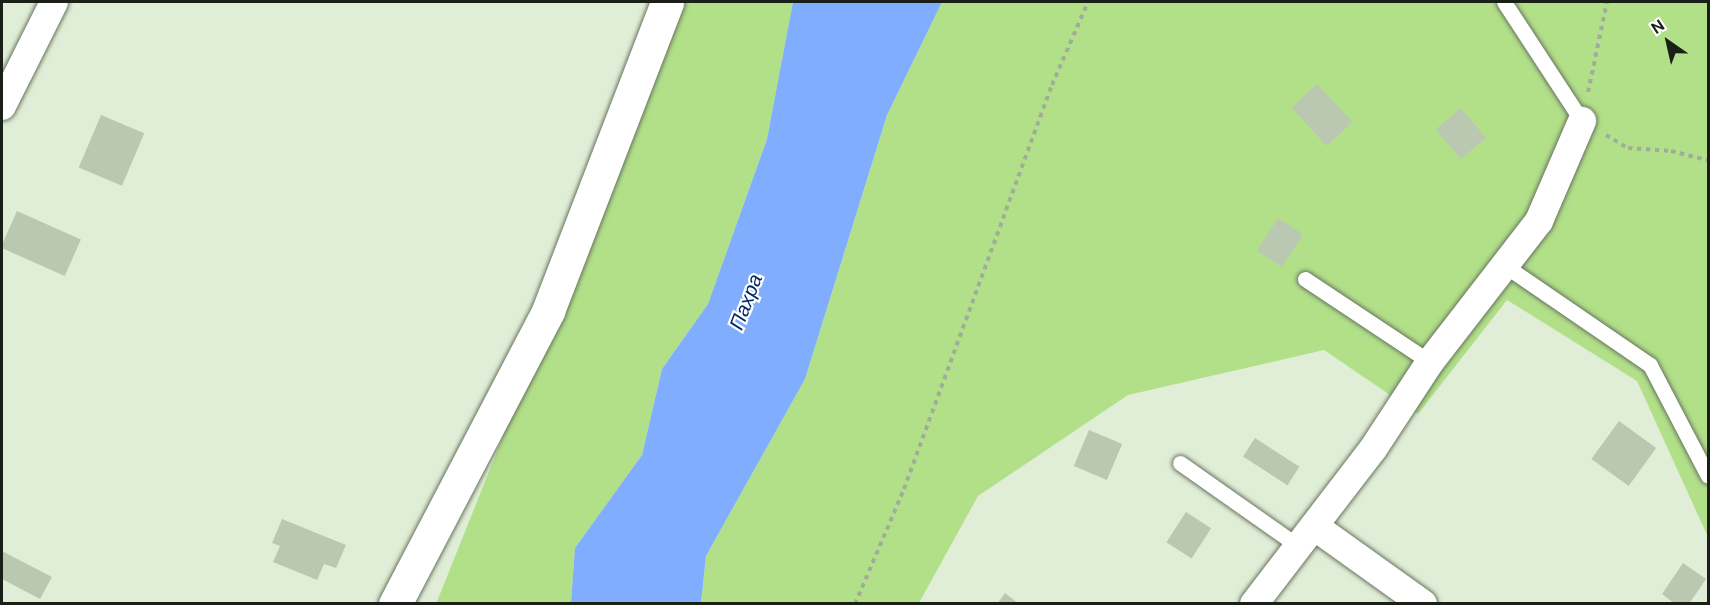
<!DOCTYPE html>
<html>
<head>
<meta charset="utf-8">
<style>
	body { margin:0 }
	#map { position:relative; width:1710px; height:605px; overflow:hidden; background:#e1eed7; font-family:"DM Sans",sans-serif }
	div>[style] { position:absolute }
	.green>* { inset:0; background:#b2e089 }
	.water>* { inset:0; background:#80adfe }
	.building>* { inset:0; background:#bbc8b1; transform-origin:0 0 }
	.path>* { height:4px; margin-top:-2px; transform-origin:0; background:repeating-linear-gradient(90deg,#a2ac9a 0 4.5px,transparent 0 9px) }
	.roads { filter:drop-shadow(0 0 2px #68745f) drop-shadow(0 0 2px #68745f) }
	.lane>* { height:15px; margin:-7.5px; padding:0 7.5px; transform-origin:7.5px; border-radius:7.5px; background:#fff }
	.street>* { height:28px; margin:-14px; padding:0 14px; transform-origin:14px; border-radius:14px; background:#fff }
	.secondary>* { height:33px; margin:-16.5px; padding:0 16.5px; transform-origin:16.5px; border-radius:16.5px; background:#fff }
	span { translate:-50% -50%; white-space:nowrap; text-align:center; line-height:1.15; -webkit-text-stroke:4.5px #fff; paint-order:stroke }
	.water-label { font-size:20px; color:#02266a; font-style:italic }
	.frame { position:absolute; inset:0; border:3px solid #1a1f17; pointer-events:none }
	.north { position:absolute; left:1638px; top:12px; width:60px; height:60px; -webkit-text-stroke:4px #fff; paint-order:stroke; rotate:326deg; font-size:16px; font-weight:700; line-height:24px; text-align:center; color:#1a1f17 }
	.north::after { content:''; display:block; margin:auto; width:21px; height:27px; background:#1a1f17; clip-path:polygon(50% 0,100% 100%,50% 72%,0 100%) }
</style>
</head>
<body>
<div id="map">
	<div class="green">
		<i style="clip-path:polygon(677px 2px,793px 2px,767px 139px,708px 304px,662px 369px,642px 455px,575px 548px,571px 603px,436px 604px)"></i>
		<i style="clip-path:polygon(942px 2px,1708px 2px,1708px 537px,1637px 381px,1507px 300px,1418px 414px,1324px 350px,1128px 395px,978px 496px,919px 603px,701px 604px,706px 556px,805px 379px,887px 115px)"></i>
	</div>
	<div class="water">
		<i style="clip-path:polygon(793px 2px,942px 2px,887px 115px,805px 379px,706px 556px,701px 603px,571px 603px,575px 548px,642px 455px,662px 369px,708px 304px,767px 139px)"></i>
	</div>
	<div class="building">
		<i style="left:1317px;top:84px;width:52px;height:35px;rotate:47deg"></i>
		<i style="left:1461px;top:108px;width:39px;height:33px;rotate:50deg"></i>
		<i style="left:101px;top:115px;width:47px;height:57px;rotate:23deg"></i>
		<i style="left:17px;top:211px;width:70px;height:40px;rotate:24deg"></i>
		<i style="left:1278px;top:218px;width:30px;height:39px;rotate:33deg"></i>
		<i style="left:1619px;top:421px;width:46px;height:47px;rotate:36deg"></i>
		<i style="left:1089px;top:430px;width:36px;height:39px;rotate:23deg"></i>
		<i style="left:1255px;top:438px;width:53px;height:22px;rotate:33deg"></i>
		<i style="left:1186px;top:512px;width:30px;height:36px;rotate:33deg"></i>
		<i style="clip-path:polygon(282px 519px,346px 545px,336px 568px,324px 564px,317px 580px,273px 562px,280px 546px,272px 543px)"></i>
		<i style="clip-path:polygon(2px 551px,52px 577px,40px 599px,2px 579px)"></i>
		<i style="clip-path:polygon(1683px 563px,1706px 579px,1689px 604px,1675px 604px,1662px 594px)"></i>
		<i style="clip-path:polygon(1005px 593px,1019px 604px,997px 604px)"></i>
	</div>
	<div class="path">
		<i style="left:1588px;top:92px;width:92px;rotate:-78.1deg"></i>
		<i style="left:1606px;top:135px;width:26px;rotate:31deg"></i>
		<i style="left:1628px;top:148px;width:43px;rotate:4deg"></i>
		<i style="left:1671px;top:151px;width:38px;rotate:14deg"></i>
		<i style="left:855px;top:604px;width:125px;rotate:-66.9deg"></i>
		<i style="left:904px;top:489px;width:430px;rotate:-69.9deg"></i>
		<i style="left:1052px;top:85px;width:90px;rotate:-66.6deg"></i>
	</div>
	<div class="roads">
		<div class="lane">
			<i style="left:1504px;top:2px;width:142px;rotate:56.8deg"></i>
			<i style="left:1504px;top:265px;width:177px;rotate:34.4deg"></i>
			<i style="left:1650px;top:365px;width:125px;rotate:62.4deg"></i>
			<i style="left:1305px;top:279px;width:150px;rotate:33.6deg"></i>
			<i style="left:1180px;top:463px;width:144px;rotate:35.1deg"></i>
		</div>
		<div class="street">
			<i style="left:2px;top:106px;width:116px;rotate:-63.4deg"></i>
			<i style="left:1314px;top:526px;width:134px;rotate:35.6deg"></i>
			<i style="left:1254px;top:604px;width:195px;rotate:-52.5deg"></i>
			<i style="left:1373px;top:449px;width:104px;rotate:-56.8deg"></i>
			<i style="left:1430px;top:362px;width:178px;rotate:-52.3deg"></i>
			<i style="left:1539px;top:221px;width:109px;rotate:-66.7deg"></i>
		</div>
		<div class="secondary">
			<i style="left:395px;top:604px;width:331px;rotate:-62.4deg"></i>
			<i style="left:548px;top:311px;width:331px;rotate:-68.9deg"></i>
		</div>
	</div>
	<div class="water-label">
		<span style="left:746px;top:302px;rotate:-69deg">Пахра</span>
	</div>
	<div class="frame"></div>
	<div class="north">N</div>
</div>
</body>
</html>
